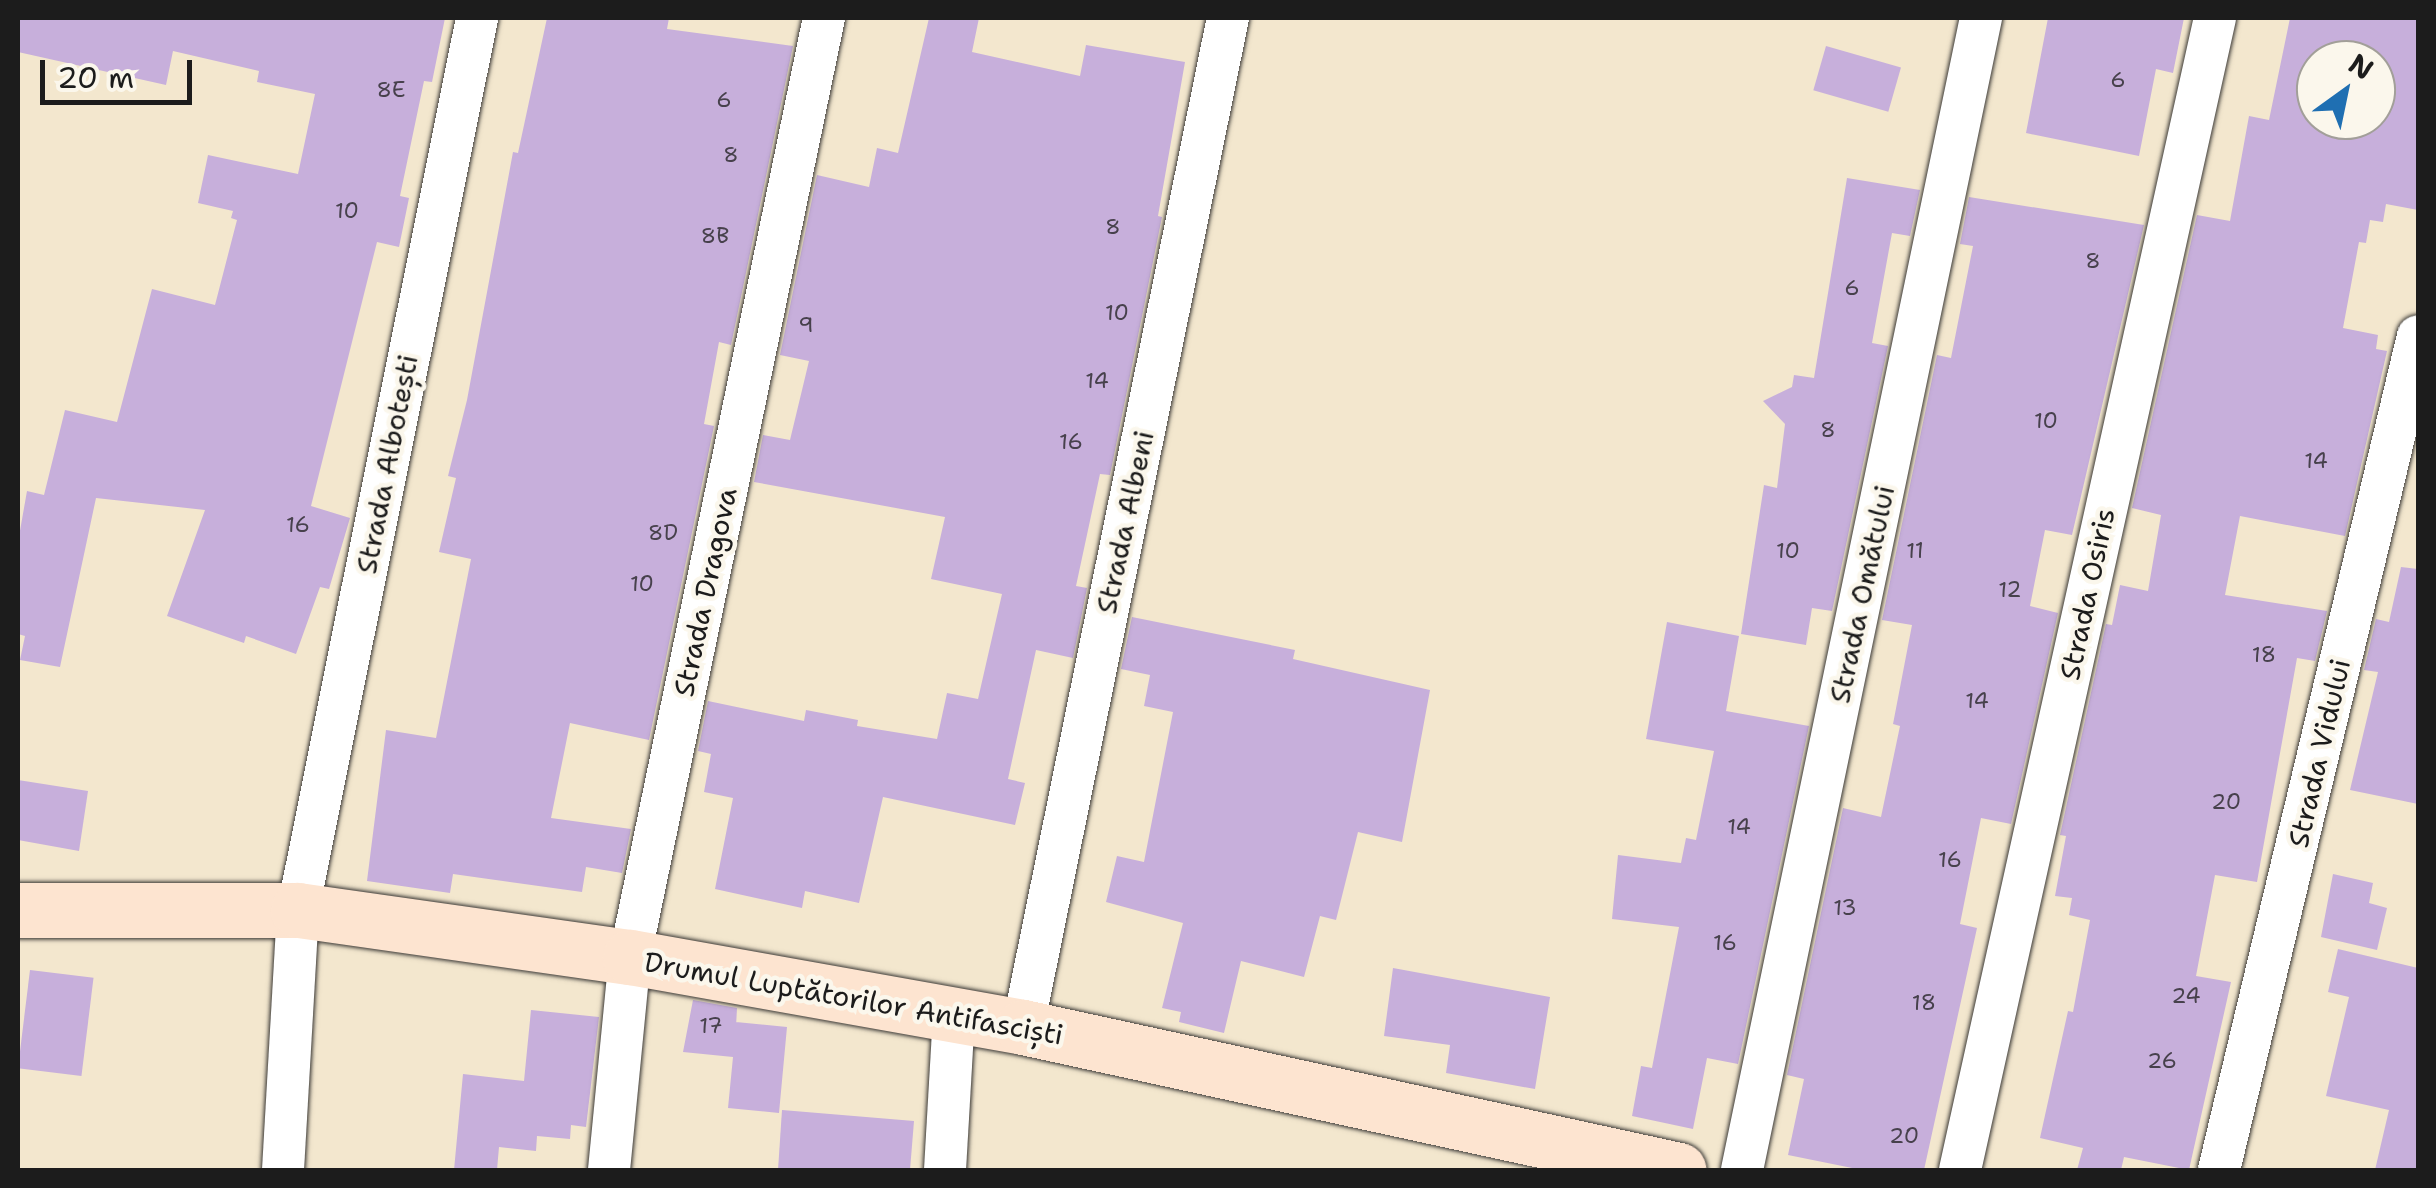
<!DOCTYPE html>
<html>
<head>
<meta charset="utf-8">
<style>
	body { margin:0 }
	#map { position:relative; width:2436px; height:1188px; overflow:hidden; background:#f3e7ce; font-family:"Shantell Sans",sans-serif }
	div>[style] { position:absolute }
	.building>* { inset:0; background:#c7afdb; transform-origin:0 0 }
	.roads { filter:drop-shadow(0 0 2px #3c3a37) drop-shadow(0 0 2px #3c3a37) }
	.street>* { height:42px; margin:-21px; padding:0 21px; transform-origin:21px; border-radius:21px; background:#fff }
	.secondary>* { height:55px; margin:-27.5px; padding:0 27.5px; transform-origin:27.5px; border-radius:27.5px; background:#fde4d0 }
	span { translate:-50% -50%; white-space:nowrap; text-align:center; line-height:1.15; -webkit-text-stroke:9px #fbf7ec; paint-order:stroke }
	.number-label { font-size:22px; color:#47414c }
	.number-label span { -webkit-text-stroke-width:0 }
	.street-label { font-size:28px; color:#1c1c1c }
	.frame { position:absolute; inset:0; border:20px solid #1c1c1c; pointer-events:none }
	.north { position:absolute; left:2296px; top:40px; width:100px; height:100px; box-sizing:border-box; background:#fbf7ec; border:2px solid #a29f99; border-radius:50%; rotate:33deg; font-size:28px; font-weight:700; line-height:40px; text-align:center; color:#1c1c1c }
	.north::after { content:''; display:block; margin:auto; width:35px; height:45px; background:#1f6fb2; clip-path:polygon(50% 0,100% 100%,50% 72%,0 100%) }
	.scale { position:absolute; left:40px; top:60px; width:152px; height:45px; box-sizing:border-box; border:5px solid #1c1c1c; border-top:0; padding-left:12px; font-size:30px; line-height:35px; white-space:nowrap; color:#1c1c1c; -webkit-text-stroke:8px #fbf7ec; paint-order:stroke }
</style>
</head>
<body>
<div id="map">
	<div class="building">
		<i style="clip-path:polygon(18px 18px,445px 18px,432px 82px,424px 81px,400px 196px,409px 198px,399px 247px,377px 242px,311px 506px,350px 518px,329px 589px,320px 587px,296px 654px,246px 636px,244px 643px,167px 616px,205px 510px,96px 498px,60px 667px,20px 660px,25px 636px,18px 634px,18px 542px,27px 491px,44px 495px,65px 410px,117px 422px,152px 289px,215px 305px,237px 220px,231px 218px,233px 211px,198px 203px,208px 155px,298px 174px,315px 94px,257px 82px,259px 71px,173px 51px,166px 85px,18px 52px)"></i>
		<i style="clip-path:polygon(547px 18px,669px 18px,667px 29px,793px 46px,731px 345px,719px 342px,704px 424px,714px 426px,649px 740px,570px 723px,551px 818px,631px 829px,622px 873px,586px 867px,582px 892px,453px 874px,450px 893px,367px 881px,386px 730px,436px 738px,471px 559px,439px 552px,456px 478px,448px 476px,467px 400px,513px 152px,518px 153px)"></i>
		<i style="clip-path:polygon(929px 18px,979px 18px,972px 52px,1080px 76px,1086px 45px,1185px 62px,1158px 216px,1162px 217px,1110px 475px,1100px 474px,1076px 586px,1087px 588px,1073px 658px,1036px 650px,1008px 779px,1025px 783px,1015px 825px,883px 797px,859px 903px,805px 891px,802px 908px,715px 889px,733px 798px,704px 792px,711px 754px,698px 751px,708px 701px,804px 721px,806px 710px,858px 720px,857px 726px,937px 739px,947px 693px,978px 699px,1002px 594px,931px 579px,945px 517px,754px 482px,763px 435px,790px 440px,809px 361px,780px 355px,817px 175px,869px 187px,877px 148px,898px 153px)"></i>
		<i style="clip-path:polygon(2048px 18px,2184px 18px,2173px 73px,2156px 69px,2139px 156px,2026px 133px)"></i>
		<i style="clip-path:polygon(evenodd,2290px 18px,2418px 18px,2418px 210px,2386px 204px,2383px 222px,2370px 220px,2366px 243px,2359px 242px,2343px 328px,2378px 335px,2376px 349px,2387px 351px,2345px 536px,2240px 516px,2225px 595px,2327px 611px,2315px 661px,2297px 658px,2257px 882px,2215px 875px,2196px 976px,2231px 982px,2189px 1170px,2124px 1157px,2121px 1170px,2077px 1170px,2083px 1148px,2040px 1138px,2068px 1011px,2073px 1012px,2090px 920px,2069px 915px,2072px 898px,2055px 896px,2066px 836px,2060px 835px,2106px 624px,2112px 625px,2120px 585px,2148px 591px,2161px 515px,2132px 508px,2197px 215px,2230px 221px,2249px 116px,2269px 120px,2290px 18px,2316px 60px,2376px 60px,2376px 120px,2316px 120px,2316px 60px)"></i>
		<i style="left:1826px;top:46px;width:78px;height:46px;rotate:16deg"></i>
		<i style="clip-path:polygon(1847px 178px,1920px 190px,1910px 236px,1892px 233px,1872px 343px,1888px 346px,1832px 611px,1812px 608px,1806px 645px,1741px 634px,1764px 485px,1777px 488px,1785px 424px,1763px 401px,1792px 387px,1794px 375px,1814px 378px)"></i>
		<i style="clip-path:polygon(1969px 197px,2144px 225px,2072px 535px,2045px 530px,2030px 606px,2058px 613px,2011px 824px,1981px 818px,1960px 924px,1977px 928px,1924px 1170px,1862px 1170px,1788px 1155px,1804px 1079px,1787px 1075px,1843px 808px,1881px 817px,1900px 726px,1893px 724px,1912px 625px,1882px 620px,1937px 355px,1951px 358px,1973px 246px,1960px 244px)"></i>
		<i style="clip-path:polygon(2401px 567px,2418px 569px,2418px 804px,2350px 790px,2378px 672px,2364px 670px,2376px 619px,2389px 622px)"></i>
		<i style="clip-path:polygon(1132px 617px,1295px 650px,1293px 659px,1430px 690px,1402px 842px,1358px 832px,1336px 920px,1320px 916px,1304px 977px,1241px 961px,1224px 1033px,1179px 1022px,1181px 1012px,1162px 1008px,1183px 923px,1106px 902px,1117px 856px,1144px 862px,1173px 712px,1144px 706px,1150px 675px,1121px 669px)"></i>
		<i style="clip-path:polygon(1667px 622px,1739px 636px,1726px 711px,1809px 726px,1738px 1064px,1707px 1058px,1693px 1129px,1632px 1116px,1641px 1066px,1652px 1068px,1679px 927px,1612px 919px,1618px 855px,1681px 863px,1686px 838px,1696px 840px,1714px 751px,1646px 739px)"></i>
		<i style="clip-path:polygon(18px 780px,88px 791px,79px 851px,18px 840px)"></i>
		<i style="clip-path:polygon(2333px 874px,2373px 883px,2369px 903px,2387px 908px,2377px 950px,2321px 937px)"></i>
		<i style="clip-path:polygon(2338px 949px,2418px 968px,2418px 1170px,2375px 1170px,2389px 1110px,2326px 1096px,2349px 997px,2328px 992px)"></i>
		<i style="clip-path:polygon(1393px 968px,1550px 997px,1535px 1089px,1446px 1073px,1450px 1045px,1384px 1036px)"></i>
		<i style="left:30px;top:970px;width:64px;height:99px;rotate:7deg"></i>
		<i style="clip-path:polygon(693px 1000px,737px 1008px,736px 1027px,736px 1022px,787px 1027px,779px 1113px,728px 1108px,733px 1057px,683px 1052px)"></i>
		<i style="clip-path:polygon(531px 1010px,599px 1017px,586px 1127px,571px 1125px,570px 1139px,537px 1136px,536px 1151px,499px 1147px,497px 1170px,454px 1170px,463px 1074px,524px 1081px)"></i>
		<i style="clip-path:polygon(782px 1110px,914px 1121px,910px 1170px,778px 1170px)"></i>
	</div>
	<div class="roads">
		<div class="street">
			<i style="left:1023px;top:1027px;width:1030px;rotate:-78.52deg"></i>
			<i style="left:283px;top:1170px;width:260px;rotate:-86.7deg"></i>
			<i style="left:298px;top:910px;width:910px;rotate:-78.65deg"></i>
			<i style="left:609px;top:1170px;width:214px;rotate:-84.4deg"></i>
			<i style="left:630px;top:957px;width:959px;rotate:-78.33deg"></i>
			<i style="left:945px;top:1170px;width:157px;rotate:-86.7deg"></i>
			<i style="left:1742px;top:1170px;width:1177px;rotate:-78.28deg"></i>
			<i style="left:1960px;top:1170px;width:1180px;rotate:-77.52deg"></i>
			<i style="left:2219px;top:1170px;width:857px;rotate:-76.58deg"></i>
		</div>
		<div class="secondary">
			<i style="left:18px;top:910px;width:280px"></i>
			<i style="left:298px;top:910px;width:335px;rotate:8.1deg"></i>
			<i style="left:630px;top:957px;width:399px;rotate:10.1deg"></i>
			<i style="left:1023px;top:1027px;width:671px;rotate:12.3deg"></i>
		</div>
	</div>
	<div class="number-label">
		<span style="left:2118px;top:80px">6</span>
		<span style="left:391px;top:90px">8E</span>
		<span style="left:724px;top:100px">6</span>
		<span style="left:731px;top:155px">8</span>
		<span style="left:347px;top:211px">10</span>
		<span style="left:1113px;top:227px">8</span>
		<span style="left:715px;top:236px">8B</span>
		<span style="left:2093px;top:261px">8</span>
		<span style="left:1852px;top:288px">6</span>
		<span style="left:1117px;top:313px">10</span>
		<span style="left:806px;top:325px">9</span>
		<span style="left:1097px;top:381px">14</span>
		<span style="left:2046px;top:421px">10</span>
		<span style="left:1828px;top:430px">8</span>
		<span style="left:1071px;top:442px">16</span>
		<span style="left:2316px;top:461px">14</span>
		<span style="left:298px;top:525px">16</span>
		<span style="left:663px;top:533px">8D</span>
		<span style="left:1788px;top:551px">10</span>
		<span style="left:1915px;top:551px">11</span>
		<span style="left:642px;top:584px">10</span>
		<span style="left:2010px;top:590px">12</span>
		<span style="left:2264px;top:655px">18</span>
		<span style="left:1977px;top:701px">14</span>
		<span style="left:2226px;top:802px">20</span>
		<span style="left:1739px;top:827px">14</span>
		<span style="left:1950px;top:860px">16</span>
		<span style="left:1845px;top:908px">13</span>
		<span style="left:1725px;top:943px">16</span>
		<span style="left:2186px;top:996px">24</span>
		<span style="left:1924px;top:1003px">18</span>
		<span style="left:711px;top:1026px">17</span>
		<span style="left:2162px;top:1061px">26</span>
		<span style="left:1904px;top:1136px">20</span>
	</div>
	<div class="street-label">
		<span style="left:387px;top:464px;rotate:-79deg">Strada Albotești</span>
		<span style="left:1125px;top:522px;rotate:-78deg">Strada Albeni</span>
		<span style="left:705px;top:592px;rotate:-78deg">Strada Dragova</span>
		<span style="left:1862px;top:594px;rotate:-78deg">Strada Omătului</span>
		<span style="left:2087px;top:594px;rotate:-78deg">Strada Osiris</span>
		<span style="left:2319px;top:753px;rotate:-77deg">Strada Vidului</span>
		<span style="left:854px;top:998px;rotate:10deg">Drumul Luptătorilor Antifasciști</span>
	</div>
	<div class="frame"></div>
	<div class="north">N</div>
	<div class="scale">20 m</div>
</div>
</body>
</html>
